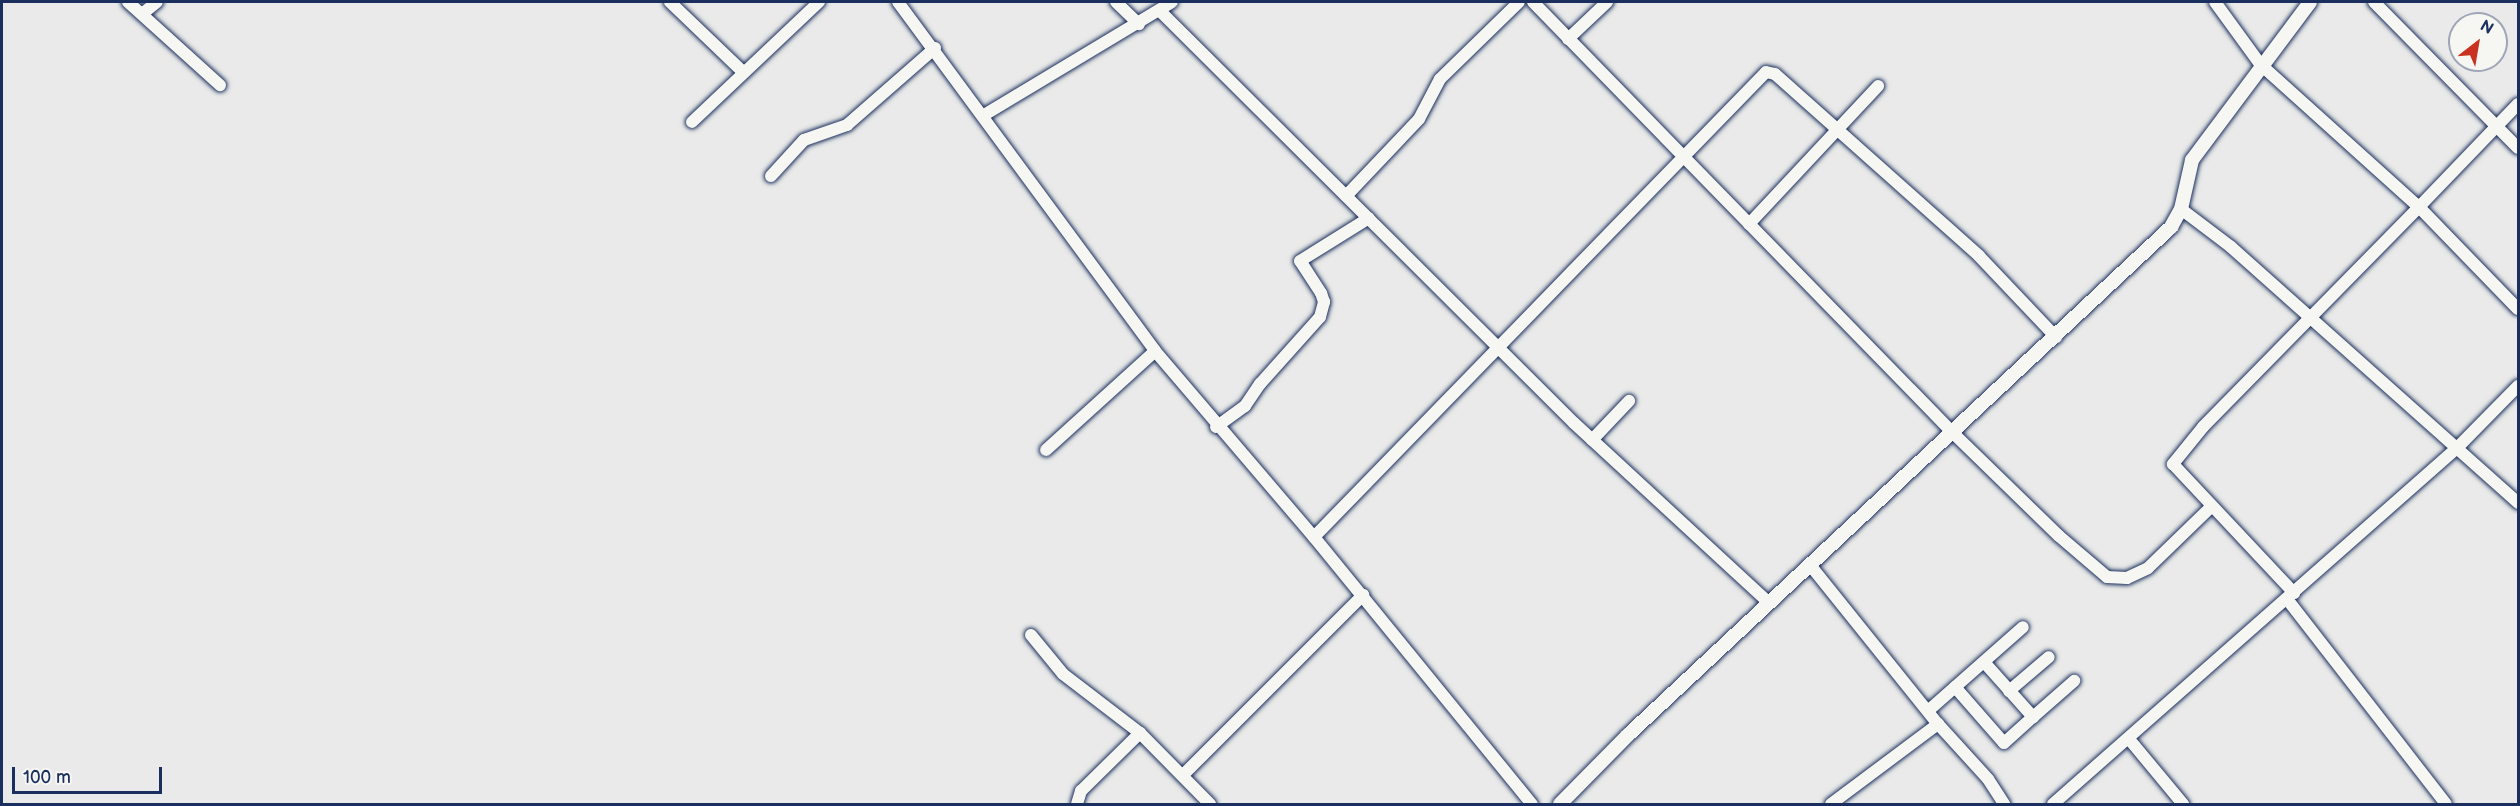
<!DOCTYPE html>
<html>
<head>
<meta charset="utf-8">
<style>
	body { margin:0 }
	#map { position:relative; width:2520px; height:806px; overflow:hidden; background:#e9eae9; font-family:"Balsamiq Sans",sans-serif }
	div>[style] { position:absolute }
	.roads { filter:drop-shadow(0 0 2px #1b2f5e) drop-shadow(0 0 2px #1b2f5e) }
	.minor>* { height:12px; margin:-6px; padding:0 6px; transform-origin:6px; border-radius:6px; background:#f6f6f2 }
	.tertiary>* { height:14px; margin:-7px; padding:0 7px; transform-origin:7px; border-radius:7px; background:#f6f6f2 }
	span { translate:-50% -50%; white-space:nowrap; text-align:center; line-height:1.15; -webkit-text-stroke:6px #f6f6f2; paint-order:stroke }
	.frame { position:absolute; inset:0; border:3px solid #1b2f5e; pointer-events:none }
	.north { position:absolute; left:2448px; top:12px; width:60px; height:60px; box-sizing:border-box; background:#f6f6f2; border:2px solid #9ea6b7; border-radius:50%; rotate:31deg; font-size:16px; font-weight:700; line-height:24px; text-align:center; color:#1b2f5e }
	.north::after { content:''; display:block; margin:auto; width:21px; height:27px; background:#c8321e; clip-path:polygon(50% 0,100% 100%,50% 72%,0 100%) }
	.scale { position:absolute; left:12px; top:767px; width:150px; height:27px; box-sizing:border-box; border:3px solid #1b2f5e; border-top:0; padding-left:8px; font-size:18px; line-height:21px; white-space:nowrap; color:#1b2f5e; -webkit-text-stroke:4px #f6f6f2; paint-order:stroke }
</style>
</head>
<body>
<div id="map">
	<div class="roads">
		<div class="minor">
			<i style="left:128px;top:2px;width:124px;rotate:42.1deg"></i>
			<i style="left:670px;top:2px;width:101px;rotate:43.8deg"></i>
			<i style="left:898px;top:2px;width:433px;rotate:53.6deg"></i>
			<i style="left:1155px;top:351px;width:245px;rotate:49.5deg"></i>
			<i style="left:1314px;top:537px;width:345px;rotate:50.8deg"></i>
			<i style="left:1116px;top:2px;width:32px;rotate:44deg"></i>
			<i style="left:1533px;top:2px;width:600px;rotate:45.74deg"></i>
			<i style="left:1952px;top:432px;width:149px;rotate:44.2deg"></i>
			<i style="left:2059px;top:536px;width:63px;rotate:40.5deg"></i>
			<i style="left:2107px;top:577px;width:20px;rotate:3deg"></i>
			<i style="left:2127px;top:578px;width:23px;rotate:-25deg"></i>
			<i style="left:2148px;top:568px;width:88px;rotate:-44.1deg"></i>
			<i style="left:2215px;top:2px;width:77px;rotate:54deg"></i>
			<i style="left:2260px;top:64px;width:214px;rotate:42deg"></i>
			<i style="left:2419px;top:207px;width:308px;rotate:134.5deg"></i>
			<i style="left:2203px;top:427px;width:48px;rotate:129deg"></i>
			<i style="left:2173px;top:464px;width:177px;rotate:46.8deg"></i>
			<i style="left:2374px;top:2px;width:205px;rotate:45.4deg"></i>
			<i style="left:1160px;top:11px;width:584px;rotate:44.86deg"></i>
			<i style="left:1574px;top:423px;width:265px;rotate:42.7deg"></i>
			<i style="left:142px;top:14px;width:19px;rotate:-39deg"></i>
			<i style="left:1568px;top:39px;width:54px;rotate:-43.5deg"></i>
			<i style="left:2518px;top:104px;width:143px;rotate:133.9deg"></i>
			<i style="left:2419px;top:207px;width:142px;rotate:45.9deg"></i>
			<i style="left:984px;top:115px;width:219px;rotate:-31deg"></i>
			<i style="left:692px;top:122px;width:175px;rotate:-43.4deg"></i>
			<i style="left:771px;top:176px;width:49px;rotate:-47.5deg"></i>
			<i style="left:804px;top:140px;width:46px;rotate:-19.2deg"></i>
			<i style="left:847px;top:125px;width:117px;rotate:-41.2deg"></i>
			<i style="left:1346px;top:196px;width:106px;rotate:-46.5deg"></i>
			<i style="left:1419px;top:119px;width:45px;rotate:-62.3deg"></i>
			<i style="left:1440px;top:79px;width:110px;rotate:-44.3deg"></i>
			<i style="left:2181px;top:209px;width:63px;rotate:37.2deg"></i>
			<i style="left:2231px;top:247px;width:385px;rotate:41.7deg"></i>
			<i style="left:1749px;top:224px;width:189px;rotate:-46.9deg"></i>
			<i style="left:1216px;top:427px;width:36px;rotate:-36deg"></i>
			<i style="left:1245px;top:406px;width:27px;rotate:-56deg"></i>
			<i style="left:1260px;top:384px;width:90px;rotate:-48.2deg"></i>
			<i style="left:1320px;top:317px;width:16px;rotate:-75deg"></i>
			<i style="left:1324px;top:302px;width:9px;rotate:-108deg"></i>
			<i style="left:1321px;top:293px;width:38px;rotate:-123deg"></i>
			<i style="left:1300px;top:261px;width:81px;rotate:-31.9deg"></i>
			<i style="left:1592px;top:440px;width:54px;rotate:-46.5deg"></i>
			<i style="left:1046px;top:450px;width:147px;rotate:-42.2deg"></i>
			<i style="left:1314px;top:537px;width:648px;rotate:-45.81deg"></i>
			<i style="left:1766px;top:72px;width:9px;rotate:13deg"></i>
			<i style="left:1775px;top:74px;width:273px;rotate:41.7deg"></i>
			<i style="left:1979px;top:256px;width:112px;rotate:46.5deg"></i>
			<i style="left:1810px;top:565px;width:204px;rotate:51.2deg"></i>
			<i style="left:1938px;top:724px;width:74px;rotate:47.7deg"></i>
			<i style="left:1988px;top:779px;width:30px;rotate:57deg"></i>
			<i style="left:2287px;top:599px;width:259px;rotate:52.2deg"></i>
			<i style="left:1031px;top:635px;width:50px;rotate:50.6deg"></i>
			<i style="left:1063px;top:674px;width:97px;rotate:37.5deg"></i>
			<i style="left:1140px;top:733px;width:100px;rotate:45.4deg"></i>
			<i style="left:1984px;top:662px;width:74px;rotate:48.3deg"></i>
			<i style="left:2033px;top:717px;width:55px;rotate:-41.3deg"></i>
			<i style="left:1955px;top:687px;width:74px;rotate:48.8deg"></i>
			<i style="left:2004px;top:743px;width:39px;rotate:-42deg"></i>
			<i style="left:2009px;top:691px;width:52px;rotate:-40.4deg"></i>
			<i style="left:1929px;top:710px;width:125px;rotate:-41.4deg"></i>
			<i style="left:2129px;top:739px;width:85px;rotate:50.3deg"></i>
			<i style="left:1183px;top:775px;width:255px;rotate:-45deg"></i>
			<i style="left:1077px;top:804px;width:14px;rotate:-73deg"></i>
			<i style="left:1081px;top:791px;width:83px;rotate:-44.5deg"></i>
			<i style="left:1831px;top:804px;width:134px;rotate:-36.8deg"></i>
			<i style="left:2053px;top:804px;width:540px;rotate:-41.4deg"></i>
			<i style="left:2458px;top:447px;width:86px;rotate:-45.5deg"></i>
		</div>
		<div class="tertiary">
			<i style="left:1560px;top:804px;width:97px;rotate:-45.4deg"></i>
			<i style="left:1628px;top:735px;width:744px;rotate:-43.09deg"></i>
			<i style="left:2171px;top:227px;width:21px;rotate:-61deg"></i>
			<i style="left:2181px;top:209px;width:50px;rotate:-77.3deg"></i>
			<i style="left:2192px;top:160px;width:197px;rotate:-53.2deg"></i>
		</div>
	</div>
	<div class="frame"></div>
	<div class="north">N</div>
	<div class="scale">100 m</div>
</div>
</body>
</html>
